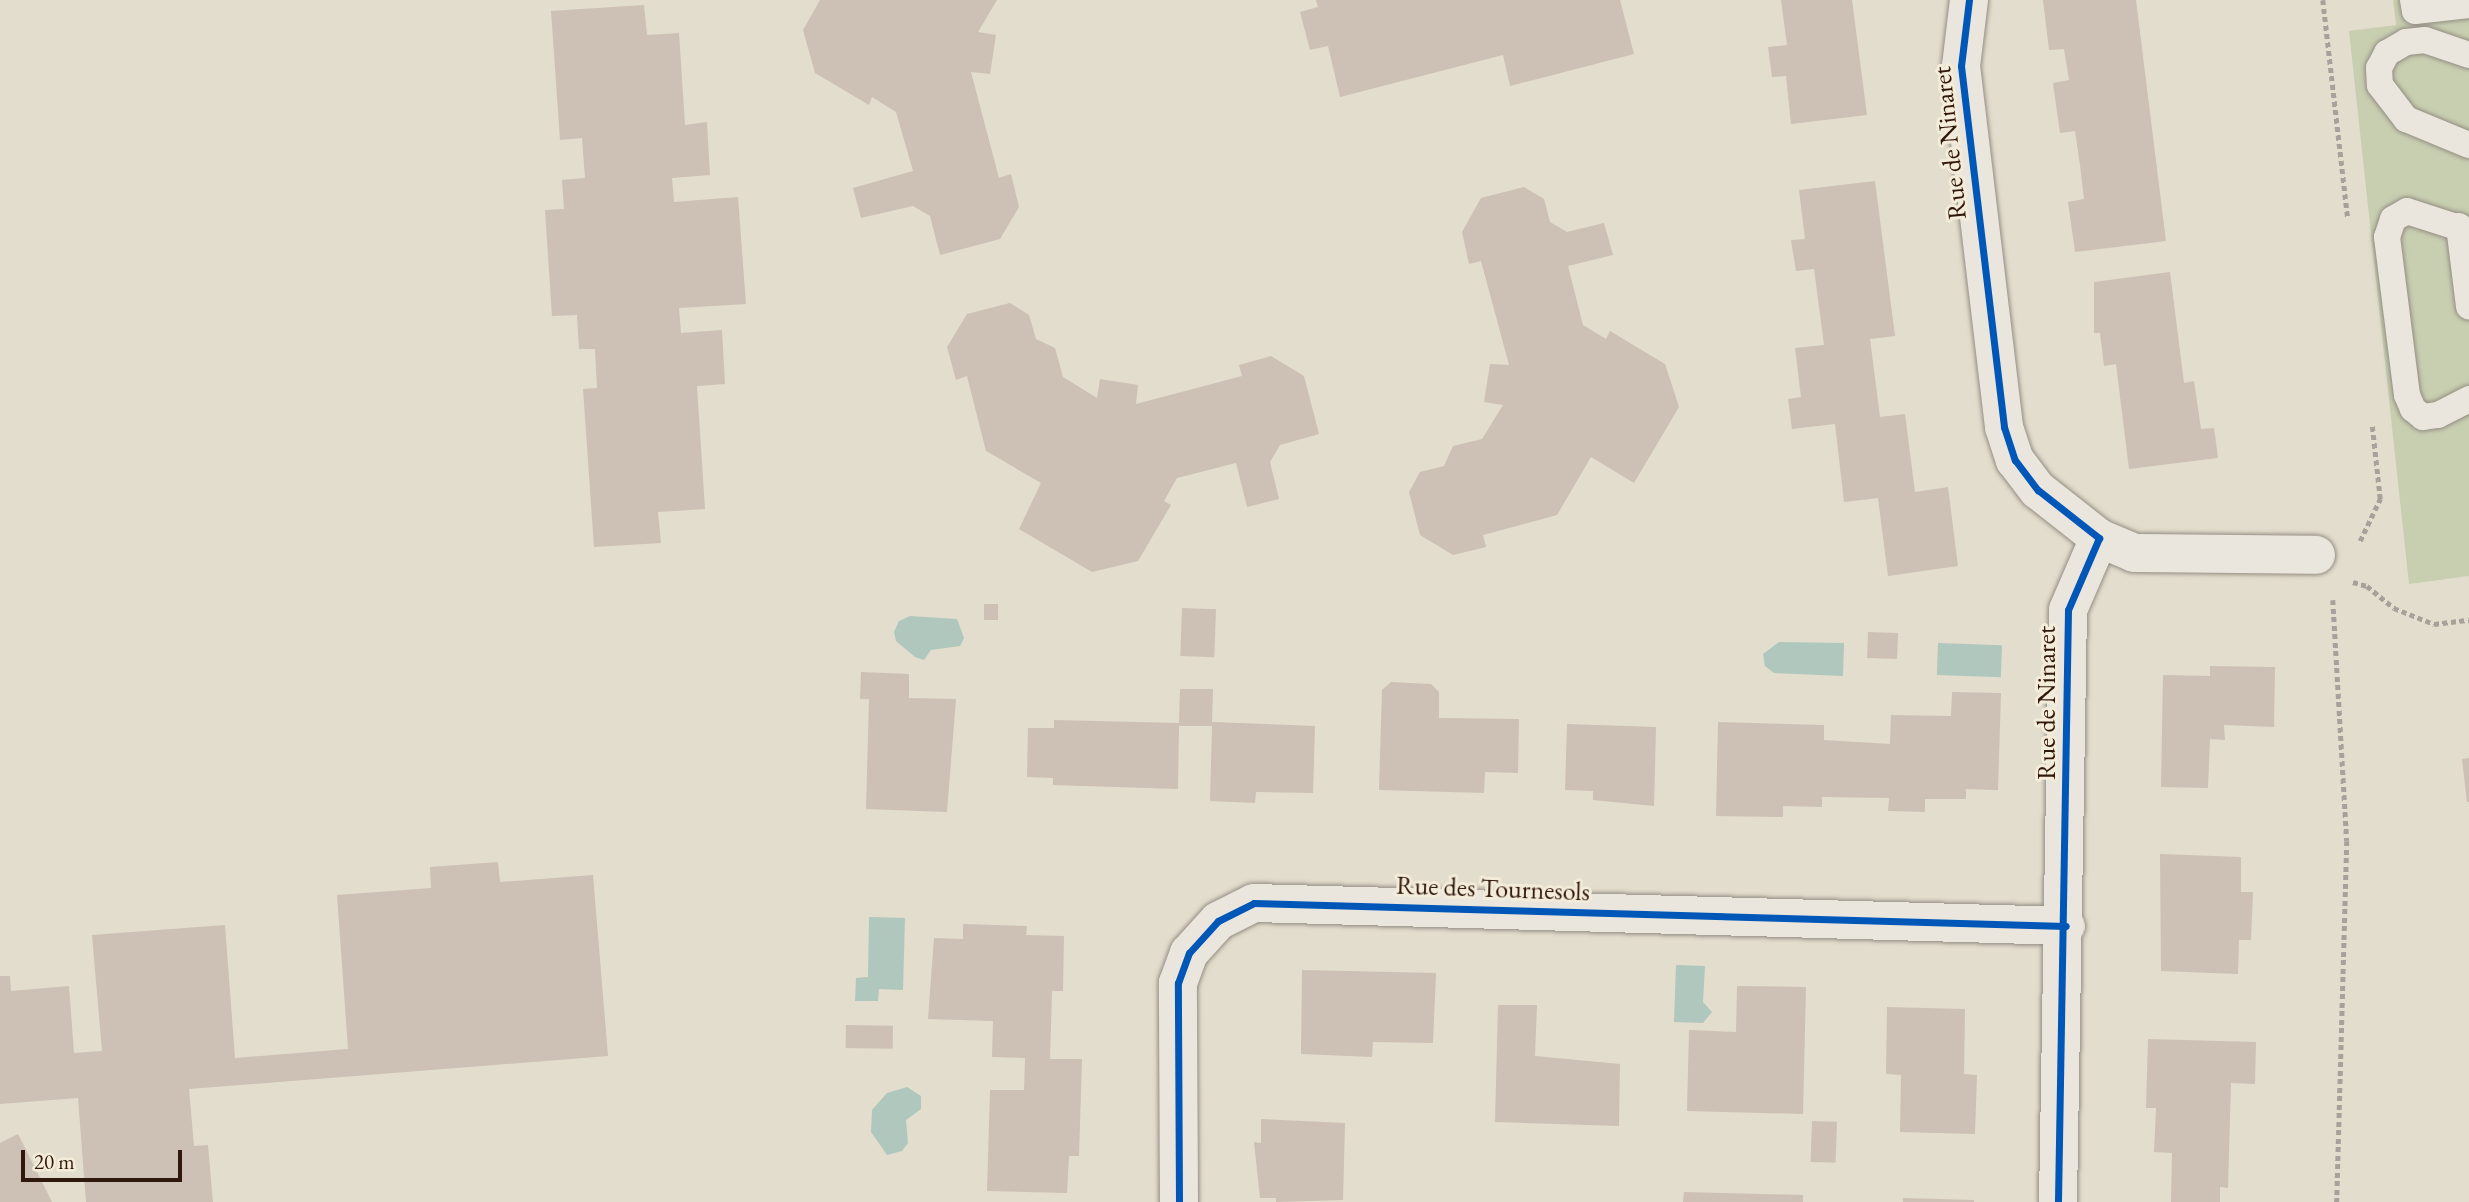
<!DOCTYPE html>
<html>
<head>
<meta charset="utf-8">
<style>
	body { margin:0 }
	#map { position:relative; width:2469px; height:1202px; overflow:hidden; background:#e3ddcd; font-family:"EB Garamond",serif }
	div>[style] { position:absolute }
	.green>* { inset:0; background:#c8cfb0 }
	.water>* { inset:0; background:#afc7bd; transform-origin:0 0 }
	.building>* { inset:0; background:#cdc0b4; transform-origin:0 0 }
	.path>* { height:4.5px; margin-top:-2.25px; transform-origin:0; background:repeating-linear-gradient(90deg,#a6a19a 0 5px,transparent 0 8.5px) }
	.roads { filter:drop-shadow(0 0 2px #948d83) drop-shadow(0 0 2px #948d83) }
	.service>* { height:26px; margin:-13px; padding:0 13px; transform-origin:13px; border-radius:13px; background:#eae6de }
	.minor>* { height:38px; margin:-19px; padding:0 19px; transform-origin:19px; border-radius:19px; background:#eae6de }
	.cycleway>* { height:7px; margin:-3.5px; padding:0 3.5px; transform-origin:3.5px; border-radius:3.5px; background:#0057b8 }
	span { translate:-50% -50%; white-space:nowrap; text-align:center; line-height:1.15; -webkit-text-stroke:6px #f3ecd9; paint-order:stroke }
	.street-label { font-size:26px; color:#31180d }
	.scale { position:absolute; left:21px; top:1150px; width:161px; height:32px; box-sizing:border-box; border:4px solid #31180d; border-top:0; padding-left:9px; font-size:21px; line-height:24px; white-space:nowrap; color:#31180d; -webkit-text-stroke:5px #f3ecd9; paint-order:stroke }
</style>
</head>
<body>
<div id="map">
	<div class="green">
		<i style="clip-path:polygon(2393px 0,2469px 0,2469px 576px,2409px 584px,2349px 31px,2396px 25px)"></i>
	</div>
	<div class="water">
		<i style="clip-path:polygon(910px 616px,957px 619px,964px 638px,960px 646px,931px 650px,924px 660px,915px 657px,896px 641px,894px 632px,899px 621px)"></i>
		<i style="clip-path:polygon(1779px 642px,1844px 643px,1843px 676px,1774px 673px,1765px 666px,1763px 654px)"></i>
		<i style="left:1938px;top:643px;width:64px;height:32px;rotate:2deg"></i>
		<i style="clip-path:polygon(869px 917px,905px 918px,903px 990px,879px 989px,878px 1001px,855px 1001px,856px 978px,868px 977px)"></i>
		<i style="clip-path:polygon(1676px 965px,1705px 966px,1703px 1002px,1712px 1012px,1703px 1023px,1674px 1022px)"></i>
		<i style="clip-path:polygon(907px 1087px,921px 1096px,921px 1109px,906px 1120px,908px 1143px,902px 1151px,887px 1155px,871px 1132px,872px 1110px,887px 1093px)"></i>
	</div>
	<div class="building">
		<i style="clip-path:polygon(820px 0,997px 0,978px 32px,996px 35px,990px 74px,971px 72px,999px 178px,1011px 174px,1019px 207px,1000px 239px,940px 255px,930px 216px,913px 206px,861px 218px,853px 188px,913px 171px,896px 112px,872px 97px,869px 105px,815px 73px,803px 30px)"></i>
		<i style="clip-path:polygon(1316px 0,1620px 0,1634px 54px,1510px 86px,1503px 55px,1340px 97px,1328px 46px,1310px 50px,1300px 12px,1318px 7px)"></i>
		<i style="clip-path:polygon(1781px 0,1852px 0,1867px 115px,1791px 124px,1786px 76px,1772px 77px,1768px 47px,1787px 45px)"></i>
		<i style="clip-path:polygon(2043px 0,2136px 0,2166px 241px,2075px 252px,2068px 202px,2084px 199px,2080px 165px,2075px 131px,2060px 133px,2053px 83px,2069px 80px,2064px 49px,2049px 50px)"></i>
		<i style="clip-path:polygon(644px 5px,647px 35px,679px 33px,685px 125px,707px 122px,710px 175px,672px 178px,674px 202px,738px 197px,746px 304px,679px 308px,681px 333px,722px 330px,725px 384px,697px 386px,705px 509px,658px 512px,661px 543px,594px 547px,583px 389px,597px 388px,595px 349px,579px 349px,577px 315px,552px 316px,545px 210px,564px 209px,562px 180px,585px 178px,582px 138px,560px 140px,551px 11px)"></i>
		<i style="clip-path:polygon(1875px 181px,1895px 336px,1870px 339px,1880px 417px,1905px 414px,1915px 492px,1948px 487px,1958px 566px,1888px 576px,1878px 498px,1844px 502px,1835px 424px,1792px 429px,1788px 399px,1801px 397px,1795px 348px,1824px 345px,1814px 269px,1796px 271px,1791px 240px,1805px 239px,1799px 190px)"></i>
		<i style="clip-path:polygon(1524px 187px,1544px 199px,1550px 222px,1567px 232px,1604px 223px,1613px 255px,1568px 266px,1583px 325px,1606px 339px,1610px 331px,1665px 364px,1679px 407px,1634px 483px,1591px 457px,1557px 515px,1483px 535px,1486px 547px,1453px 555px,1420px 535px,1409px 492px,1420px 472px,1444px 466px,1453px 446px,1482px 439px,1503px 405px,1484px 402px,1490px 364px,1509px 365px,1481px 261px,1469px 264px,1462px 232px,1481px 198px)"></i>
		<i style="clip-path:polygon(2170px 272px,2184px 383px,2194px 381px,2201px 429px,2214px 428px,2218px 458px,2129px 469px,2116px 364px,2104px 366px,2100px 333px,2094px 333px,2094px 282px)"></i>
		<i style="clip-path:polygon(1010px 303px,1029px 315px,1036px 339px,1055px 348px,1063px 377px,1097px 398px,1100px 379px,1138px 385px,1136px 404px,1242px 376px,1239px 365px,1271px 356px,1304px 376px,1319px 434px,1280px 445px,1270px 462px,1279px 499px,1247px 507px,1236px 463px,1177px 478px,1164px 501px,1171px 505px,1138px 561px,1092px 572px,1019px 529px,1041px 483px,986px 451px,967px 376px,956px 380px,947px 347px,967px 314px)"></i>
		<i style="left:984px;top:604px;width:14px;height:16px"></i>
		<i style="left:1182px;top:608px;width:34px;height:48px;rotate:2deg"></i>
		<i style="left:1868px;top:632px;width:30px;height:26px;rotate:2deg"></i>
		<i style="clip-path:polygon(2210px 666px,2275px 667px,2274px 727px,2224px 725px,2225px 740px,2210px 739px,2208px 788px,2161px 787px,2163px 675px,2210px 676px)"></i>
		<i style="clip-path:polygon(861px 672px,909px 674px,909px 698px,956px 699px,947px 812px,866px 809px,869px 699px,860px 699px)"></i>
		<i style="clip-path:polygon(1391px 682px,1431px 684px,1439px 692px,1439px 718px,1519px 719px,1518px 773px,1485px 772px,1484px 793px,1379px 790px,1382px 690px)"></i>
		<i style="clip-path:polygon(1180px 689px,1213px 689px,1212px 722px,1315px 726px,1313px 793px,1256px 792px,1255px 803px,1210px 801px,1212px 726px,1179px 726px,1178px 789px,1053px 785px,1053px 778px,1027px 777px,1028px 728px,1054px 728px,1054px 720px,1179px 723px)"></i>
		<i style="clip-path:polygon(1952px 692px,2001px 693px,1998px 790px,1966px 789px,1966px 799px,1925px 799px,1925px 812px,1888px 811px,1889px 798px,1822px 797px,1822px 807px,1783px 806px,1783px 817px,1716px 816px,1718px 722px,1824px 725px,1824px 740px,1890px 744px,1891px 715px,1951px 716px)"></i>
		<i style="clip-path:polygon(1567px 724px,1656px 727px,1654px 806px,1593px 800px,1593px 791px,1565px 790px)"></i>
		<i style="clip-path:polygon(2469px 758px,2469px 802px,2467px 802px,2462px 759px)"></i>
		<i style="clip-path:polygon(2160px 854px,2241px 857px,2241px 892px,2253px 892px,2251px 940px,2239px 940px,2238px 974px,2161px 971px)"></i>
		<i style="clip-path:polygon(498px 862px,500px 882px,593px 875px,608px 1056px,189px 1089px,194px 1146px,208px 1145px,213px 1202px,86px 1202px,78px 1098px,0 1104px,0 976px,10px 976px,11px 991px,69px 986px,74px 1053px,102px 1051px,92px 935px,225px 925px,235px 1058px,348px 1049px,337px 895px,431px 888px,430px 867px)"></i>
		<i style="clip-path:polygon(963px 924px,1027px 926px,1026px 935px,1064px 936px,1063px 991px,1052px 991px,1050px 1059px,1082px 1059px,1079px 1156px,1069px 1156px,1067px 1193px,987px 1191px,990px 1090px,1024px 1090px,1025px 1058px,992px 1057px,993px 1021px,928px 1019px,934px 938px,963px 939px)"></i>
		<i style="clip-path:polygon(1302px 970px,1436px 973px,1433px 1043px,1373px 1042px,1372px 1057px,1301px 1054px)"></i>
		<i style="clip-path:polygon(1737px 986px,1806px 987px,1803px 1114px,1687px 1111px,1689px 1030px,1736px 1032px)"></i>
		<i style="clip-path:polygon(1498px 1005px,1537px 1005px,1535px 1056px,1620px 1064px,1619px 1126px,1495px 1122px)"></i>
		<i style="clip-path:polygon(1887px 1007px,1965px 1009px,1964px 1074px,1977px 1075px,1975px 1134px,1900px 1132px,1901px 1075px,1886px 1074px)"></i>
		<i style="left:846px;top:1025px;width:47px;height:23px;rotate:1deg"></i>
		<i style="clip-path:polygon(2148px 1039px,2256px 1042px,2255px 1084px,2231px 1083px,2228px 1188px,2220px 1187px,2220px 1202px,2171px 1202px,2172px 1153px,2154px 1152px,2156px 1108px,2146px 1108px)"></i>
		<i style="clip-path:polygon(1261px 1119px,1345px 1123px,1343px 1200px,1276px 1202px,1276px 1198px,1260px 1198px,1254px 1142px,1261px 1143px)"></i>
		<i style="left:1812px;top:1121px;width:25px;height:41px;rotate:2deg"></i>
		<i style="clip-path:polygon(18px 1134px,52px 1202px,0 1202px,0 1143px)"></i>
		<i style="clip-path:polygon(1684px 1192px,1803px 1195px,1803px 1202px,1683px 1202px)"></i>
		<i style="clip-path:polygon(1903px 1198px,1974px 1200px,1974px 1202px,1903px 1202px)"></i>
	</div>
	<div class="path">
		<i style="left:2323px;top:0;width:219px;rotate:83.5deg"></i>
		<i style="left:2360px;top:541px;width:47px;rotate:-64.5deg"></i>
		<i style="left:2380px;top:499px;width:74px;rotate:-96.2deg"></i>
		<i style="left:2353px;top:582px;width:15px;rotate:16deg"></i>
		<i style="left:2367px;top:586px;width:35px;rotate:39deg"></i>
		<i style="left:2394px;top:608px;width:43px;rotate:21.8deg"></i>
		<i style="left:2434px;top:624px;width:35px;rotate:-7deg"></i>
		<i style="left:2333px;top:600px;width:241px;rotate:86.7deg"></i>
		<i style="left:2347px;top:841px;width:361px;rotate:91.6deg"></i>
	</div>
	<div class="roads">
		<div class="service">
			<i style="left:2413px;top:0;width:11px;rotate:80deg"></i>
			<i style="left:2415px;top:11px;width:54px;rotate:-6.3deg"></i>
			<i style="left:2469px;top:55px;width:46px;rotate:-161.2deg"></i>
			<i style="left:2425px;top:40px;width:19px;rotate:174deg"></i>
			<i style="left:2406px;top:42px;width:22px;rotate:150deg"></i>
			<i style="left:2387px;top:53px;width:17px;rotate:118deg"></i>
			<i style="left:2379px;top:68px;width:17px;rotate:87deg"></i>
			<i style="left:2380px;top:85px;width:43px;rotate:52.6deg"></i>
			<i style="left:2406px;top:119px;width:68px;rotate:22.4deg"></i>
			<i style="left:2459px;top:226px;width:81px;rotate:82.9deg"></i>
			<i style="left:2469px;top:231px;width:65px;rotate:-162.1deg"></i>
			<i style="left:2407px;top:211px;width:16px;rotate:150deg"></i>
			<i style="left:2393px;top:219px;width:19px;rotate:108deg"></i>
			<i style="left:2387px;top:237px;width:159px;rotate:82.8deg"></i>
			<i style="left:2407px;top:395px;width:15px;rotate:67deg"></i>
			<i style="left:2413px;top:409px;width:13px;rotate:39deg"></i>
			<i style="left:2423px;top:417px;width:15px;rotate:-8deg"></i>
			<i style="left:2438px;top:415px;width:35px;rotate:-27deg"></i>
		</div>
		<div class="minor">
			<i style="left:1969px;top:0;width:66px;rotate:96.9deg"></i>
			<i style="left:1961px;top:66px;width:364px;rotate:83.2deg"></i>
			<i style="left:2004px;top:427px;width:35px;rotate:72deg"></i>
			<i style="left:2015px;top:460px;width:38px;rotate:53deg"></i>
			<i style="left:2038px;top:490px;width:78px;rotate:38.2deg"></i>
			<i style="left:2099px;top:538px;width:78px;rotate:113.3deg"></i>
			<i style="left:2068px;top:610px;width:592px;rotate:90.97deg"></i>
			<i style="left:2099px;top:538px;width:38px;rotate:23deg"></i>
			<i style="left:2134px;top:553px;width:182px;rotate:0.6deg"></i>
			<i style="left:1179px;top:1202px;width:219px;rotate:-90.3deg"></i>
			<i style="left:1178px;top:983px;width:32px;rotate:-70deg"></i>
			<i style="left:1189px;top:953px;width:43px;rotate:-47.8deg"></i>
			<i style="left:1218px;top:921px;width:40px;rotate:-26.6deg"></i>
			<i style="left:1254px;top:903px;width:812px;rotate:1.62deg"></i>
		</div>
	</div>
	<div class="cycleway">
		<i style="left:1969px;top:0;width:66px;rotate:96.9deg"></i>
		<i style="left:1961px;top:66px;width:364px;rotate:83.2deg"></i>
		<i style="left:2004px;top:427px;width:35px;rotate:72deg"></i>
		<i style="left:2015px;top:460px;width:38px;rotate:53deg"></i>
		<i style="left:2038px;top:490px;width:78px;rotate:38.2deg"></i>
		<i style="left:2099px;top:538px;width:78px;rotate:113.3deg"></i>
		<i style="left:2068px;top:610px;width:592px;rotate:90.97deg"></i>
		<i style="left:1179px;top:1202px;width:219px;rotate:-90.3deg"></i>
		<i style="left:1178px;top:983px;width:32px;rotate:-70deg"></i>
		<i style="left:1189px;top:953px;width:43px;rotate:-47.8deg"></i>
		<i style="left:1218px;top:921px;width:40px;rotate:-26.6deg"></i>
		<i style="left:1254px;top:903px;width:812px;rotate:1.62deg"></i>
	</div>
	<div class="street-label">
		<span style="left:1950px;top:143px;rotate:-96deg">Rue de Ninaret</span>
		<span style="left:2047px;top:703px;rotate:-90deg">Rue de Ninaret</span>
		<span style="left:1493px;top:889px;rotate:2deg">Rue des Tournesols</span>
	</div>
	<div class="scale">20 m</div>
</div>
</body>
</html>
